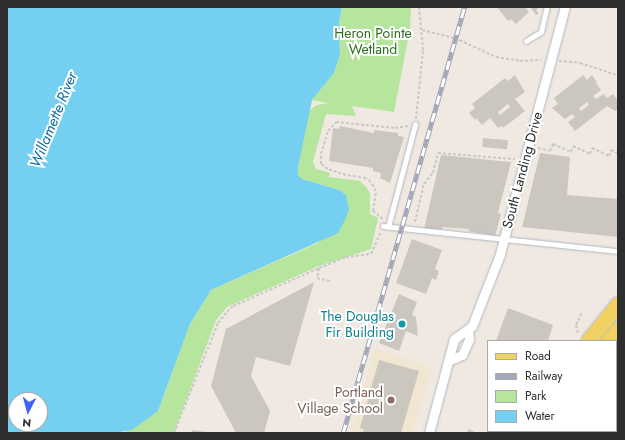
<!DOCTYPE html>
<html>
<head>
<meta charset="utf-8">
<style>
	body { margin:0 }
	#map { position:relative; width:625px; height:440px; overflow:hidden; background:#efe9e1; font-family:Jost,sans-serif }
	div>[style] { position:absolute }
	.education>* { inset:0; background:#f0e6d1 }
	.green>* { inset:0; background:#b6e59e }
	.water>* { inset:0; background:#75cff0 }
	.building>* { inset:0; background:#cbc7bf; transform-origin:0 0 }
	.path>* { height:2px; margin-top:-1px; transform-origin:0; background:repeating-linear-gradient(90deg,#c9c9c9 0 3px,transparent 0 5px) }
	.roads { filter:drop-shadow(0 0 1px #b4b7c1) drop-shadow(0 0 1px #b4b7c1) }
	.service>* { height:4.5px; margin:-2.25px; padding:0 2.25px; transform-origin:2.25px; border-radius:2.25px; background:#fff }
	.minor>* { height:9px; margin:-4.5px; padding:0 4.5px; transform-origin:4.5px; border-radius:4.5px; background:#fff }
	.primary>* { height:15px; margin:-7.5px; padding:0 7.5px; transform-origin:7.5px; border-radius:7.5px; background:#f2d163 }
	.rail>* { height:4.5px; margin-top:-2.25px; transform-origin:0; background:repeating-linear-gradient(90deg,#fff 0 9px,#a3a6b8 0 18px); box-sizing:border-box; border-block:1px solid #a3a6b8 }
	.dots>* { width:11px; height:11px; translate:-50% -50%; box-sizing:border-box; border:2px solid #fff; border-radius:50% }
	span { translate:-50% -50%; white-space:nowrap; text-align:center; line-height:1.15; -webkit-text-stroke:4px #fff; paint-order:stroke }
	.park-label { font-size:14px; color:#2c6e1b }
	.street-label { font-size:14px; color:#2e2e2e }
	.culture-label { font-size:14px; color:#0d838f }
	.right { translate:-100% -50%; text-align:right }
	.education-label { font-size:14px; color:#785e54 }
	.water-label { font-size:15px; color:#0d6fa3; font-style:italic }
	.frame { position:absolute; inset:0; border:8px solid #2e2e2e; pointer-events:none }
	.legend { position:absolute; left:487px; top:340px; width:130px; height:92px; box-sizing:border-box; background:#fff; border:1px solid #ababab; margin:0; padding:5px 7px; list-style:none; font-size:12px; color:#2e2e2e }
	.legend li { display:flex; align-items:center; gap:8px; height:20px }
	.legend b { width:20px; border:1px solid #ababab }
	.north { position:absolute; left:8px; top:392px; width:40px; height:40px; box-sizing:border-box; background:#fff; border:1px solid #ababab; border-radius:50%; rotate:186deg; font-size:11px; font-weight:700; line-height:16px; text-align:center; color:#2e2e2e }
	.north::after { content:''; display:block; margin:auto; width:14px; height:18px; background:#4264fb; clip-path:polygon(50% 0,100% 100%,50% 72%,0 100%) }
</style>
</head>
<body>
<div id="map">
	<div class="education">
		<i style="clip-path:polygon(375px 348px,432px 368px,413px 433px,351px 433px)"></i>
	</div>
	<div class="green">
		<i style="clip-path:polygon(342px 7px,411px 7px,410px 29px,394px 112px,352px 106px,356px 116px,326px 114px,313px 162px,316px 169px,330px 173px,329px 177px,360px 181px,366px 187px,370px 193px,370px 214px,378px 218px,371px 249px,319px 266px,227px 307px,216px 320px,174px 433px,113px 433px,125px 432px,158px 411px,190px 324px,211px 290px,318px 243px,339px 190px,302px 179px,298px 175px,298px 167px,308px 111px,317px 105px,329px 103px,312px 100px,334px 73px,340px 55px,339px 23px)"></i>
	</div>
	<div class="water">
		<i style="clip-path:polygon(evenodd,7px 7px,342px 7px,339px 23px,340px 55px,334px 73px,312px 100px,298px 167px,298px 175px,302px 179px,339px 190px,346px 195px,349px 210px,345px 220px,338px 233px,211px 290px,190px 324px,158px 411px,132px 430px,113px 433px,7px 433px,7px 7px,16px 400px,40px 400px,40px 424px,16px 424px,16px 400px)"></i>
	</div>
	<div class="building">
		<i style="clip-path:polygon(497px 7px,525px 7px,529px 12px,516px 24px,511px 19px,508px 21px)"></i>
		<i style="clip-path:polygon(530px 7px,540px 7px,536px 10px,539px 13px,536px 15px)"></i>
		<i style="clip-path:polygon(evenodd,515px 75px,525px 92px,515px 99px,525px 111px,503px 128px,501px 126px,498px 128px,490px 118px,482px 125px,476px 118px,475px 120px,469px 113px,475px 108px,472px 104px,505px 78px,508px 81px,515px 75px,508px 104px,510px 107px,500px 115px,498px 112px,508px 104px)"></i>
		<i style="clip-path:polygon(evenodd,583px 75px,587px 80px,592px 75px,597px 82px,596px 83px,601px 90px,593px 96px,596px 99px,604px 94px,607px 98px,613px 94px,618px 101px,618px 109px,615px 111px,607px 106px,575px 131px,568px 122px,575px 117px,572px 114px,565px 119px,552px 108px,558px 104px,554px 98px,583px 75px,587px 102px,589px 105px,581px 111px,579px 108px,587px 102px)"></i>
		<i style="clip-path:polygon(340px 126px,374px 133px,374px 130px,398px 133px,398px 136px,404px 137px,390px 183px,380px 178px,381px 173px,373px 171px,373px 168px,329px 161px,333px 128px,339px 129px)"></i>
		<i style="left:483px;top:138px;width:25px;height:9px;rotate:5deg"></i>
		<i style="clip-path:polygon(540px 153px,570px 157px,567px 195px,618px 199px,618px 237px,522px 227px)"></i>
		<i style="clip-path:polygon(441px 155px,511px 162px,498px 213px,501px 214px,495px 236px,468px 231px,469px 229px,442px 227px,442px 230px,424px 229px)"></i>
		<i style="clip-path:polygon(412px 239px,442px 250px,435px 269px,439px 271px,436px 280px,432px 278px,426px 294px,396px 283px)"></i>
		<i style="clip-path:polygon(314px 282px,290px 366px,256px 357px,251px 376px,270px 411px,264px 433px,236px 433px,211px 386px,226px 329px)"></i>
		<i style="clip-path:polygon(399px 294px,417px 302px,412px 315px,416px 317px,418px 336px,406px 331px,399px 351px,379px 343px)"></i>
		<i style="clip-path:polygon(508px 308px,553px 325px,548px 341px,496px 341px)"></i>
		<i style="clip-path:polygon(379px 360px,419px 371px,401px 433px,363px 433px,364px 430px,360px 428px)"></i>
		<i style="clip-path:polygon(469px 429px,476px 433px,466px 433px)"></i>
		<i style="clip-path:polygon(192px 430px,207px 432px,207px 433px,192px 433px)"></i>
		<i style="clip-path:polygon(573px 431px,585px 431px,573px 433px)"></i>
	</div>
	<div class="path">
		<i style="left:422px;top:30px;width:34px;rotate:14deg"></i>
		<i style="left:455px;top:38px;width:45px;rotate:24.9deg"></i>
		<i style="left:496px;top:57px;width:24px;rotate:9deg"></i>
		<i style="left:520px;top:61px;width:21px;rotate:-3deg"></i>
		<i style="left:559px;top:61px;width:21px;rotate:5deg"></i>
		<i style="left:580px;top:63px;width:40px;rotate:18deg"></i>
		<i style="left:416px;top:119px;width:69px;rotate:-84.2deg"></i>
		<i style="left:423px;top:50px;width:43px;rotate:-95.3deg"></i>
		<i style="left:538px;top:148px;width:12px;rotate:14deg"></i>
		<i style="left:550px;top:151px;width:8px;rotate:-67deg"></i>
		<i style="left:553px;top:144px;width:20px;rotate:24deg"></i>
		<i style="left:571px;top:152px;width:6px;rotate:-72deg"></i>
		<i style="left:573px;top:146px;width:19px;rotate:25deg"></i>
		<i style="left:590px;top:154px;width:6px;rotate:-72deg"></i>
		<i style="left:592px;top:148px;width:19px;rotate:25deg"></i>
		<i style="left:609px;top:156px;width:6px;rotate:-72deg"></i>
		<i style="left:611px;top:150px;width:8px;rotate:23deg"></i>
		<i style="left:383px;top:219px;width:13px;rotate:-141deg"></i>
		<i style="left:373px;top:211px;width:20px;rotate:-81deg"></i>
		<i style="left:376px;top:191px;width:10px;rotate:-119deg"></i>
		<i style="left:371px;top:182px;width:6px;rotate:-141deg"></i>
		<i style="left:366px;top:178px;width:20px;rotate:-171deg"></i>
		<i style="left:346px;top:175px;width:19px;rotate:-162deg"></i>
		<i style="left:328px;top:169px;width:9px;rotate:-144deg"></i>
		<i style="left:321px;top:164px;width:10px;rotate:-90deg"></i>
		<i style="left:321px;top:154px;width:24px;rotate:-73deg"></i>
		<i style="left:328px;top:131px;width:12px;rotate:-48deg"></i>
		<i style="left:336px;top:122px;width:59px;rotate:5.8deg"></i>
		<i style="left:395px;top:128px;width:13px;rotate:-9deg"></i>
		<i style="left:415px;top:222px;width:39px;rotate:-77deg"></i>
		<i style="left:424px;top:184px;width:14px;rotate:-51deg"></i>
		<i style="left:433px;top:173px;width:21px;rotate:-76deg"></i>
		<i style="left:438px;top:153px;width:77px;rotate:4.5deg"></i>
		<i style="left:319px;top:268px;width:10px;rotate:101deg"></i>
		<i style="left:317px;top:278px;width:13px;rotate:13deg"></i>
		<i style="left:578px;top:333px;width:8px;rotate:-104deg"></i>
		<i style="left:576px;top:325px;width:14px;rotate:-65deg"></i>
		<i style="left:174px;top:433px;width:118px;rotate:-68.2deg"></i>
		<i style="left:218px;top:323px;width:14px;rotate:-51deg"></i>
		<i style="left:227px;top:312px;width:8px;rotate:-45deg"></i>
		<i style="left:233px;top:306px;width:94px;rotate:-23.8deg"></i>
		<i style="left:319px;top:268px;width:29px;rotate:-22deg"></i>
		<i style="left:346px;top:257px;width:25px;rotate:-7deg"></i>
		<i style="left:371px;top:254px;width:24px;rotate:-66deg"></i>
	</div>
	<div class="roads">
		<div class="service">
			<i style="left:526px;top:41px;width:17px;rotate:-31deg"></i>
			<i style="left:541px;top:32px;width:26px;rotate:-77deg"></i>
			<i style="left:383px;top:226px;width:236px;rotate:6.1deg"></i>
			<i style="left:388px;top:227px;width:106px;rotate:-75.2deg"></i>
			<i style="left:616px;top:409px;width:2px"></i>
		</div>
		<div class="minor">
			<i style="left:450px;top:360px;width:13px;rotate:-23deg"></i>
			<i style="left:462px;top:355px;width:17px;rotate:-66deg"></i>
			<i style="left:469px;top:339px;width:9px;rotate:-96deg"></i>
			<i style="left:429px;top:433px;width:97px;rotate:-75.1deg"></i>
			<i style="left:454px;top:339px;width:22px;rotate:-36deg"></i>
			<i style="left:472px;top:326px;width:77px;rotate:-68.7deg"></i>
			<i style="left:500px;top:254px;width:255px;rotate:-75.3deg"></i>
			<i style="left:597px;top:433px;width:2px;rotate:-90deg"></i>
		</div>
		<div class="primary">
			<i style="left:588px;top:341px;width:48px;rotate:-51deg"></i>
			<i style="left:608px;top:341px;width:16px;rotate:-50deg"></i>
			<i style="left:517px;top:433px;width:2px;rotate:-63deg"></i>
			<i style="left:536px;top:433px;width:2px;rotate:-63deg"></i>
		</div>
	</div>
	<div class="rail">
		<i style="left:343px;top:433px;width:443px;rotate:-74.1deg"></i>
	</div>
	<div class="dots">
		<i style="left:402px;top:324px;background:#0f9aa8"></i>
		<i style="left:391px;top:400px;background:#8d6e63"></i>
	</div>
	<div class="park-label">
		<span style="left:373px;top:41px">Heron Pointe<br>Wetland</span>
	</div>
	<div class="street-label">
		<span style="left:522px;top:170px;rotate:-75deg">South Landing Drive</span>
	</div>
	<div class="culture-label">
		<span class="right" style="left:394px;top:324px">The Douglas<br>Fir Building</span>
	</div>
	<div class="education-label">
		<span class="right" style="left:383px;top:400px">Portland<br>Village School</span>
	</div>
	<div class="water-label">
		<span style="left:54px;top:120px;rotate:-68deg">Willamette River</span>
	</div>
	<div class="frame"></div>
	<ul class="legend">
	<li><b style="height:5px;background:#f2d163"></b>Road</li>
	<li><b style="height:5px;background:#a3a6b8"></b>Railway</li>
	<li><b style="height:11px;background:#b6e59e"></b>Park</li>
	<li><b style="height:11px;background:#75cff0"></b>Water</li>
	</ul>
	<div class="north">N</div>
</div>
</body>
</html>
